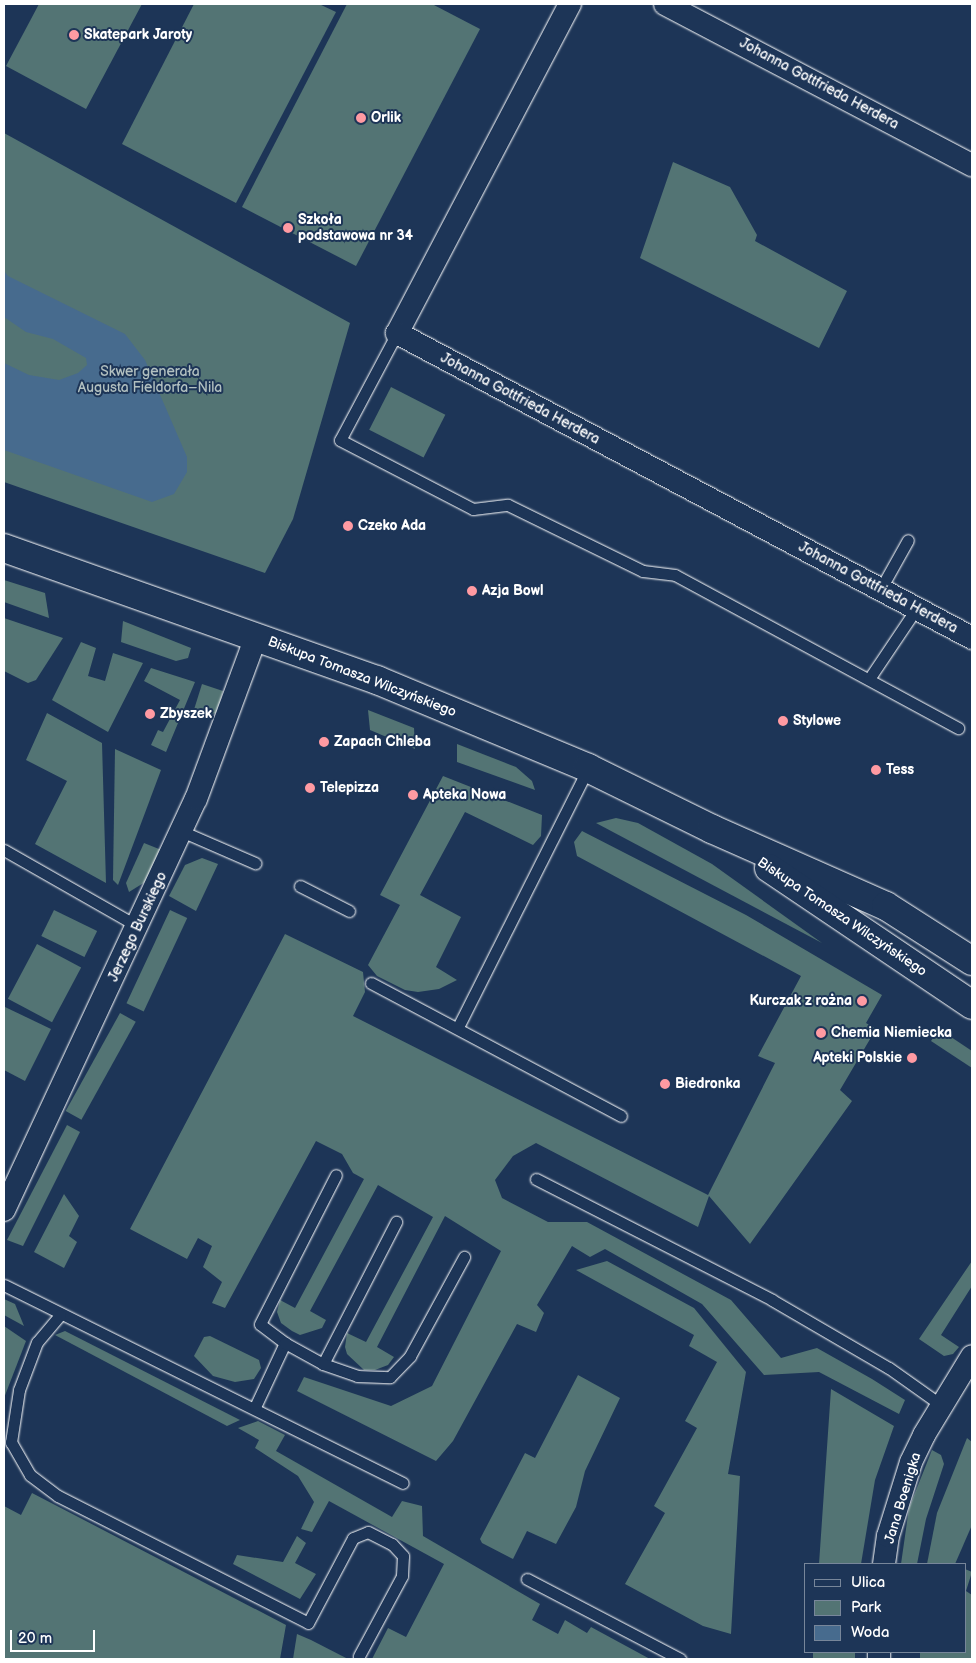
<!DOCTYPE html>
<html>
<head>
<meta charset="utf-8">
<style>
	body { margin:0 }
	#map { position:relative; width:976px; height:1663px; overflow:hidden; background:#1d3557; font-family:"Balsamiq Sans",sans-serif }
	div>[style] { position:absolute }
	.green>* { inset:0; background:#537474; transform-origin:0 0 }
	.water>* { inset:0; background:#476b8e }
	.roads { filter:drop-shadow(0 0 1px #fff) drop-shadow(0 0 1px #fff) }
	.lane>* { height:11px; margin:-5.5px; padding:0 5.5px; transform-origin:5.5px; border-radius:5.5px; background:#1d3557 }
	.street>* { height:22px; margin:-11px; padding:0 11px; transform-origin:11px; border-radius:11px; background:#1d3557 }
	.secondary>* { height:28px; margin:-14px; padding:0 14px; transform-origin:14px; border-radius:14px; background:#1d3557 }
	.dots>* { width:14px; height:14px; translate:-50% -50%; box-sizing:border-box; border:2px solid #1d3557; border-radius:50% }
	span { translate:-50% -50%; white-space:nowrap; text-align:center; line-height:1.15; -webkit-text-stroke:4px #1d3557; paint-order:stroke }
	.poi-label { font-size:14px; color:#fff; font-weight:700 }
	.left { translate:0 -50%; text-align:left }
	.right { translate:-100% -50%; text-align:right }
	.street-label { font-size:14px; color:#fff }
	.park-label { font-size:14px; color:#b2c0c0 }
	.frame { position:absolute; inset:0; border:5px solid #fff; pointer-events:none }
	.legend { position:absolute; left:804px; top:1563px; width:162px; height:90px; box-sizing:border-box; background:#1d3557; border:1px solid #77869a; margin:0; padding:6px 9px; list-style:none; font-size:15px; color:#fff }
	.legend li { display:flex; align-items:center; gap:10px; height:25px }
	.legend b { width:25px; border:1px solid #77869a }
	.scale { position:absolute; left:10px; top:1630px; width:85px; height:22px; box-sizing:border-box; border:2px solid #fff; border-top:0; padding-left:6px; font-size:15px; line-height:18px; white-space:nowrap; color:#fff; -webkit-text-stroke:4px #1d3557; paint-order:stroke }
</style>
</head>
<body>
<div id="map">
	<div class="green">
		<i style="clip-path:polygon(39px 4px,142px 4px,86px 109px,6px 66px)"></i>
		<i style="clip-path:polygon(194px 4px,319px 4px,336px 12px,236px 203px,122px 144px)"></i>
		<i style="clip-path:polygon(347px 4px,432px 4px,480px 29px,356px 266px,242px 207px)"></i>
		<i style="clip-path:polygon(4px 133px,350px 323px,293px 519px,265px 573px,4px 482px)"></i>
		<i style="clip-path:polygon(673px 162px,730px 187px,757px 235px,755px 241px,847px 291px,819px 348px,640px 258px)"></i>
		<i style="left:391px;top:387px;width:61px;height:48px;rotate:27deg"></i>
		<i style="clip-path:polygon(4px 580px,45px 593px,49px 618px,4px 602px)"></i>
		<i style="clip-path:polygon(4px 618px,63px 638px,36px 680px,28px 683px,4px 671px)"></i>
		<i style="clip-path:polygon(123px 621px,191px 648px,188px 658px,176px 661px,121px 642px)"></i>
		<i style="clip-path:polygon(81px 642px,96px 648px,88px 676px,105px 681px,113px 653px,143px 663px,108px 732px,52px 700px)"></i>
		<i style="clip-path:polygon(151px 668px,195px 682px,166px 752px,151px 745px,158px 730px,163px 732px,180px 700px,144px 681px)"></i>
		<i style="clip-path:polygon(202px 684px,223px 691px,217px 713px,192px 716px)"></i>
		<i style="clip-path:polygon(368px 710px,414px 728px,415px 749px,370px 730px)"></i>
		<i style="clip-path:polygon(47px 713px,102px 743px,106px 883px,35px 844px,67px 781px,26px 760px)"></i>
		<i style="clip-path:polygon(457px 744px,516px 767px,532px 781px,535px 790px,457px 762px)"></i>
		<i style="clip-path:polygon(115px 749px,161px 770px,118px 885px,113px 880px)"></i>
		<i style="clip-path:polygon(443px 776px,542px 815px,541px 836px,533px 845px,465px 812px,420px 895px,461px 917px,436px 967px,457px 980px,439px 989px,418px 992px,405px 990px,377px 976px,368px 965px,400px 905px,380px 895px)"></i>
		<i style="clip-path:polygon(616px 818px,638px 823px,712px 864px,822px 943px,596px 823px)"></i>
		<i style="clip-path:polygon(582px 831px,746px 915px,882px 995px,866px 1023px,876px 1029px,840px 1090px,852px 1101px,750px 1244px,709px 1196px,698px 1227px,536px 1143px,513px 1156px,495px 1180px,502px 1198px,548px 1222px,587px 1222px,731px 1300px,781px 1358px,817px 1348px,872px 1379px,905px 1400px,899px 1414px,819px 1372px,764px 1375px,702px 1304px,605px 1249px,590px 1257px,572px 1246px,537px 1305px,544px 1313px,536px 1332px,517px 1324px,453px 1441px,436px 1461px,297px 1391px,304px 1377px,391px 1406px,432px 1386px,501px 1251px,445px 1216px,377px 1347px,394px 1357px,388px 1365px,375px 1370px,364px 1370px,347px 1354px,345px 1347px,347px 1333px,366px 1342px,433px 1217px,378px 1185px,310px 1311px,326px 1320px,322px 1328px,300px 1335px,292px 1331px,281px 1323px,277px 1312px,280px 1300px,295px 1308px,364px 1179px,353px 1173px,342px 1154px,316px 1141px,225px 1308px,212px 1303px,222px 1282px,203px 1267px,212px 1246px,198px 1238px,187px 1259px,130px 1229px,285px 934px,363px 972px,365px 992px,353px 1016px,708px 1195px,775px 1063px,758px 1056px,801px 976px,577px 856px,574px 842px)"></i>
		<i style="clip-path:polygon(144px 843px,164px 851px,150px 879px,129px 892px,126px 883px)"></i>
		<i style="clip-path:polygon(202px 858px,218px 864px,196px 911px,169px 896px,185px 865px)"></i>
		<i style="left:54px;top:910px;width:48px;height:29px;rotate:26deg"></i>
		<i style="left:170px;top:910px;width:19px;height:103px;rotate:25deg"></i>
		<i style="left:37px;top:944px;width:50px;height:62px;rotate:28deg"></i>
		<i style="clip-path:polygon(5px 1007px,51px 1029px,25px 1081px,4px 1070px)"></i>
		<i style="left:120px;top:1013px;width:18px;height:112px;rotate:29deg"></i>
		<i style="clip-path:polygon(939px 1029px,972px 1051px,972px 1068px,931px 1041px)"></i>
		<i style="clip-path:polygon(67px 1125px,80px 1132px,23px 1246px,7px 1240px)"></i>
		<i style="clip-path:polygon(64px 1194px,79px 1216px,69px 1236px,77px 1242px,64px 1268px,34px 1252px)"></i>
		<i style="clip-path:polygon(607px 1261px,694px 1308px,746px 1372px,728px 1474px,740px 1476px,731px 1634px,703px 1626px,625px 1584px,665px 1513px,654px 1506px,697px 1428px,685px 1421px,717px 1362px,689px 1346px,694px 1335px,576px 1270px)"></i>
		<i style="clip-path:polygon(972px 1261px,972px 1286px,941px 1335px,959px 1347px,953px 1354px,944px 1356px,919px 1339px)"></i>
		<i style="clip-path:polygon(4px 1299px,15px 1304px,24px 1326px,4px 1315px)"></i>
		<i style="clip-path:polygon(4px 1326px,26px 1341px,4px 1398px)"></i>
		<i style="clip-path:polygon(65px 1331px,240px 1420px,227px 1426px,55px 1335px)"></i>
		<i style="clip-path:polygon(210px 1336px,259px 1360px,261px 1368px,254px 1379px,235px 1382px,213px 1376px,194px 1356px,204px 1337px)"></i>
		<i style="clip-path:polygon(578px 1375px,620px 1398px,585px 1471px,576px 1507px,556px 1544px,527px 1531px,513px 1559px,482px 1543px,480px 1539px,525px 1453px,535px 1458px)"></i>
		<i style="clip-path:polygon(831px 1389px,894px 1426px,875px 1480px,861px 1564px,819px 1564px)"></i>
		<i style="clip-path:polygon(258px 1421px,285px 1435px,276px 1451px,392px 1517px,402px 1501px,422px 1506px,423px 1536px,540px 1604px,532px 1620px,558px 1634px,565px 1620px,587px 1633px,591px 1627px,650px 1659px,372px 1659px,388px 1628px,406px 1637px,444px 1564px,329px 1501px,312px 1532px,301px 1529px,314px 1502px,298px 1476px,255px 1448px,259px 1440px,238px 1428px)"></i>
		<i style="clip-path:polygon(967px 1438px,972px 1442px,972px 1525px,955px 1564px,927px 1564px,937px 1513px)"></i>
		<i style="clip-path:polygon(932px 1450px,941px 1455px,944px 1464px,926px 1519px,917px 1564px,901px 1564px,909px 1508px)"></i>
		<i style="clip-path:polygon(32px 1493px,286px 1625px,280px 1659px,4px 1658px,4px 1506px,21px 1515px)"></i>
		<i style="clip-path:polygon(297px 1536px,306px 1543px,295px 1563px,316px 1574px,300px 1599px,233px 1564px,237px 1555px,283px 1562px)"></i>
		<i style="clip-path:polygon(965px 1569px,972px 1572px,966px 1591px,972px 1595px,972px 1659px,920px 1659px,920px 1652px,965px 1652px)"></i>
		<i style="clip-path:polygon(297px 1634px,311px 1640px,348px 1659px,293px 1659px)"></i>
		<i style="left:813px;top:1652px;width:42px;height:7px"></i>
	</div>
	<div class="water">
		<i style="clip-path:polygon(4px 271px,8px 276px,125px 334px,145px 360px,187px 457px,187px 472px,174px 494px,152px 502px,4px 450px,4px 363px,29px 375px,59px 380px,78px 373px,87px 365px,86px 358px,53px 339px,26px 332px,4px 317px)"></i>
	</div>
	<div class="roads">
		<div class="lane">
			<i style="left:397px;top:333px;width:121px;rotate:118deg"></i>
			<i style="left:340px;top:440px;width:150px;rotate:27.4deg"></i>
			<i style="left:473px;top:509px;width:35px;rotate:-7deg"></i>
			<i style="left:508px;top:505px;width:150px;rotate:26.1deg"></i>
			<i style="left:643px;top:571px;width:32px;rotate:7deg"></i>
			<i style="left:675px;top:575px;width:322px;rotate:28.4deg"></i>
			<i style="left:880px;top:590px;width:57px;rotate:-60.8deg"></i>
			<i style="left:869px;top:679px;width:84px;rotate:-56.1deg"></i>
			<i style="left:181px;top:831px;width:81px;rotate:23.4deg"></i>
			<i style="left:4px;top:850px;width:155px;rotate:29.7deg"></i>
			<i style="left:300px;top:886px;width:55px;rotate:27deg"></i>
			<i style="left:371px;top:983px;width:283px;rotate:28deg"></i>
			<i style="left:458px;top:1027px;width:290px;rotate:-63.3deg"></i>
			<i style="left:536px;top:1179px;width:265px;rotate:27.1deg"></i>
			<i style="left:772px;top:1300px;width:135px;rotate:30.2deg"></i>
			<i style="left:889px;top:1368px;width:64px;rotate:35.4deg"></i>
			<i style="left:4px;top:1285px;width:445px;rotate:26.4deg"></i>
			<i style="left:60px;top:1315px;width:35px;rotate:130deg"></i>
			<i style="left:37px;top:1342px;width:51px;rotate:110.6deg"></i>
			<i style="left:19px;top:1390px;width:53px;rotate:98.7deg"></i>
			<i style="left:11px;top:1442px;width:38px;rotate:60deg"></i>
			<i style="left:30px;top:1475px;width:35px;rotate:37deg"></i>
			<i style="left:58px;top:1496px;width:280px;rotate:26.9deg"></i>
			<i style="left:308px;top:1623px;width:96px;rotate:-62.1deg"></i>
			<i style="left:353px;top:1538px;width:16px;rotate:-22deg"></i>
			<i style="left:368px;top:1532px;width:27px;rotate:27deg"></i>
			<i style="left:392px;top:1544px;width:16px;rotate:47deg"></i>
			<i style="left:403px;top:1556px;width:20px;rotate:93deg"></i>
			<i style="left:402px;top:1576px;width:91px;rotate:118.3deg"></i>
			<i style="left:285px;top:1343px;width:31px;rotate:-143deg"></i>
			<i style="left:260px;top:1324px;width:167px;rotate:-63deg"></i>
			<i style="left:323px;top:1364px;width:160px;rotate:-62.8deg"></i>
			<i style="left:255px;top:1407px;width:71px;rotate:-64.9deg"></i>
			<i style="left:285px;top:1343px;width:43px;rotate:28.9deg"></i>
			<i style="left:323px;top:1364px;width:36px;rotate:19deg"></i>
			<i style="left:357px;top:1376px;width:33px;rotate:2deg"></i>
			<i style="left:390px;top:1377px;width:29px;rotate:-46deg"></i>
			<i style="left:410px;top:1356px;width:113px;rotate:-61.4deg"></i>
			<i style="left:527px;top:1579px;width:173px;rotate:27.6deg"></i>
		</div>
		<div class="street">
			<i style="left:570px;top:4px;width:372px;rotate:117.7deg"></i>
			<i style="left:397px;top:333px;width:651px;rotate:27.94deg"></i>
			<i style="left:665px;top:4px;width:347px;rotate:27.7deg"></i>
			<i style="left:4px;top:1210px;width:454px;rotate:-65deg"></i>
			<i style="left:196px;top:799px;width:173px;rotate:-69.7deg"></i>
			<i style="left:884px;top:1564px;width:28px;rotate:-82deg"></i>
			<i style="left:888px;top:1536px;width:77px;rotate:-72.7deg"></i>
			<i style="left:911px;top:1462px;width:30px;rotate:-64deg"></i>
			<i style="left:924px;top:1435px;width:92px;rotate:-58.7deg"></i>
			<i style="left:879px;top:1652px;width:7px;rotate:90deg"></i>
		</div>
		<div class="secondary">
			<i style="left:4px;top:548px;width:396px;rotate:19.5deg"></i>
			<i style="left:377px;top:680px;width:229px;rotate:22.6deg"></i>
			<i style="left:588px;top:768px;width:138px;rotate:26.2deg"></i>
			<i style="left:712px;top:829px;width:190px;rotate:23.9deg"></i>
			<i style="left:886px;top:906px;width:102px;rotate:32.6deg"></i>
			<i style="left:769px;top:868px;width:245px;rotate:34deg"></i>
		</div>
	</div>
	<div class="dots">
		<i style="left:74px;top:35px;background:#ff9aa2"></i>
		<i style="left:361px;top:118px;background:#ff9aa2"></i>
		<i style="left:288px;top:228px;background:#ff9aa2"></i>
		<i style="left:348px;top:526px;background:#ff9aa2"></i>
		<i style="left:472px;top:591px;background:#ff9aa2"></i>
		<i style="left:150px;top:714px;background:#ff9aa2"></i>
		<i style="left:783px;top:721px;background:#ff9aa2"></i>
		<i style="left:324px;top:742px;background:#ff9aa2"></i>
		<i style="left:876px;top:770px;background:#ff9aa2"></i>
		<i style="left:310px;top:788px;background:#ff9aa2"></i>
		<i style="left:413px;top:795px;background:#ff9aa2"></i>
		<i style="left:862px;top:1001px;background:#ff9aa2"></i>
		<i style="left:821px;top:1033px;background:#ff9aa2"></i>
		<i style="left:912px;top:1058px;background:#ff9aa2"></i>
		<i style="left:665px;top:1084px;background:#ff9aa2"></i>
	</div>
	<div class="poi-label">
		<span class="left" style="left:84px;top:35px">Skatepark Jaroty</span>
		<span class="left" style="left:371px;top:118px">Orlik</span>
		<span class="left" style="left:298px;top:228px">Szkoła<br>podstawowa nr 34</span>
		<span class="left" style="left:358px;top:526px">Czeko Ada</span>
		<span class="left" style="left:482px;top:591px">Azja Bowl</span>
		<span class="left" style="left:160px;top:714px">Zbyszek</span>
		<span class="left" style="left:793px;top:721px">Stylowe</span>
		<span class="left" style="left:334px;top:742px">Zapach Chleba</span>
		<span class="left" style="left:886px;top:770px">Tess</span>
		<span class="left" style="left:320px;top:788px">Telepizza</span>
		<span class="left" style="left:423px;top:795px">Apteka Nowa</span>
		<span class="right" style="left:852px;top:1001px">Kurczak z rożna</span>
		<span class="left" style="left:831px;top:1033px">Chemia Niemiecka</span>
		<span class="right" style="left:902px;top:1058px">Apteki Polskie</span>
		<span class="left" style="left:675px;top:1084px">Biedronka</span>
	</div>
	<div class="street-label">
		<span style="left:819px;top:84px;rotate:28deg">Johanna Gottfrieda Herdera</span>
		<span style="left:520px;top:399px;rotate:28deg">Johanna Gottfrieda Herdera</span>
		<span style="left:878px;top:588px;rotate:28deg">Johanna Gottfrieda Herdera</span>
		<span style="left:362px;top:677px;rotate:21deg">Biskupa Tomasza Wilczyńskiego</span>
		<span style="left:842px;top:917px;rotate:34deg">Biskupa Tomasza Wilczyńskiego</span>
		<span style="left:138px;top:927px;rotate:-65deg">Jerzego Burskiego</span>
		<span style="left:903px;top:1498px;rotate:-73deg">Jana Boenigka</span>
	</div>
	<div class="park-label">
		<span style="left:150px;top:380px">Skwer generała<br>Augusta Fieldorfa–Nila</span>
	</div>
	<div class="frame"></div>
	<ul class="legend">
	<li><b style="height:6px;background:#1d3557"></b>Ulica</li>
	<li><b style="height:14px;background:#537474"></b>Park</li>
	<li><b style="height:14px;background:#476b8e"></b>Woda</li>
	</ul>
	<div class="scale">20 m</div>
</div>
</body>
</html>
